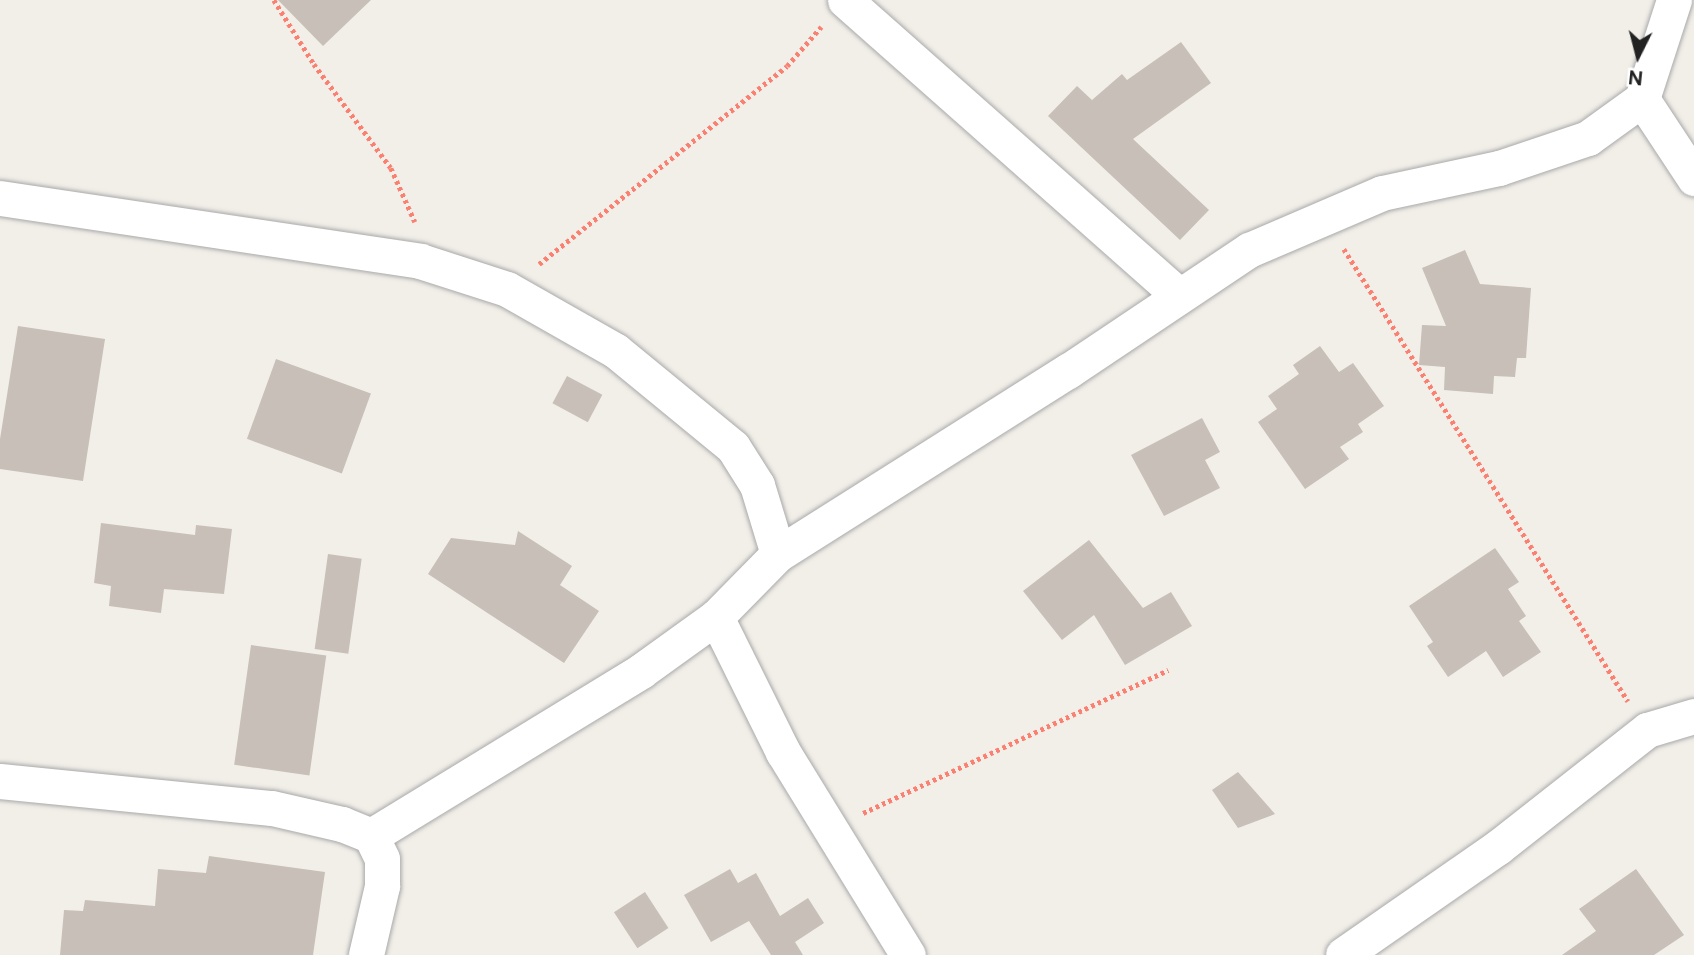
<!DOCTYPE html>
<html>
<head>
<meta charset="utf-8">
<style>
	body { margin:0 }
	#map { position:relative; width:1694px; height:955px; overflow:hidden; background:#f2efe9; font-family:Figtree,sans-serif }
	div>[style] { position:absolute }
	.building>* { inset:0; background:#c7bfb8; transform-origin:0 0 }
	.path>* { height:4.5px; margin-top:-2.25px; transform-origin:0; background:repeating-linear-gradient(90deg,#fa8072 0 3.5px,transparent 0 7px) }
	.roads { filter:drop-shadow(0 0 2px #a9a9a9) drop-shadow(0 0 2px #a9a9a9) }
	.minor>* { height:35px; margin:-17.5px; padding:0 17.5px; transform-origin:17.5px; border-radius:17.5px; background:#fff }
	span { translate:-50% -50%; white-space:nowrap; text-align:center; line-height:1.15; -webkit-text-stroke:7px #fff; paint-order:stroke }
	.north { position:absolute; left:1603px; top:21px; width:70px; height:70px; -webkit-text-stroke:5px #fff; paint-order:stroke; rotate:186deg; font-size:19px; font-weight:700; line-height:28px; text-align:center; color:#222 }
	.north::after { content:''; display:block; margin:auto; width:24px; height:32px; background:#222; clip-path:polygon(50% 0,100% 100%,50% 72%,0 100%) }
</style>
</head>
<body>
<div id="map">
	<div class="building">
		<i style="clip-path:polygon(278px 0,371px 0,323px 46px)"></i>
		<i style="clip-path:polygon(1181px 42px,1211px 83px,1133px 139px,1209px 210px,1180px 240px,1048px 116px,1077px 86px,1092px 100px,1122px 74px,1127px 80px)"></i>
		<i style="clip-path:polygon(1465px 250px,1480px 284px,1531px 288px,1526px 358px,1517px 358px,1515px 377px,1494px 376px,1493px 394px,1444px 390px,1445px 367px,1419px 365px,1422px 325px,1446px 326px,1422px 268px)"></i>
		<i style="clip-path:polygon(18px 326px,105px 339px,83px 481px,0 469px,0 439px)"></i>
		<i style="clip-path:polygon(1320px 346px,1339px 372px,1353px 363px,1384px 406px,1358px 424px,1363px 432px,1340px 447px,1349px 459px,1305px 489px,1258px 422px,1277px 409px,1268px 396px,1299px 374px,1293px 365px)"></i>
		<i style="left:276px;top:359px;width:101px;height:85px;rotate:20deg"></i>
		<i style="left:567px;top:376px;width:40px;height:31px;rotate:28deg"></i>
		<i style="clip-path:polygon(1202px 418px,1220px 452px,1205px 460px,1220px 488px,1164px 516px,1131px 455px)"></i>
		<i style="clip-path:polygon(101px 523px,195px 535px,196px 525px,232px 529px,224px 594px,164px 589px,161px 613px,109px 606px,111px 586px,94px 583px)"></i>
		<i style="clip-path:polygon(518px 531px,572px 566px,560px 585px,599px 611px,564px 663px,428px 574px,451px 538px,515px 545px)"></i>
		<i style="clip-path:polygon(1089px 540px,1143px 608px,1171px 592px,1192px 626px,1125px 665px,1094px 615px,1062px 640px,1023px 591px)"></i>
		<i style="clip-path:polygon(1495px 548px,1519px 582px,1508px 589px,1526px 616px,1519px 621px,1541px 652px,1503px 677px,1486px 651px,1448px 677px,1427px 646px,1433px 642px,1409px 606px)"></i>
		<i style="left:328px;top:554px;width:34px;height:96px;rotate:8deg"></i>
		<i style="left:251px;top:645px;width:76px;height:121px;rotate:8deg"></i>
		<i style="clip-path:polygon(1238px 772px,1275px 814px,1238px 828px,1212px 790px)"></i>
		<i style="clip-path:polygon(209px 856px,325px 872px,313px 955px,60px 955px,64px 910px,83px 911px,85px 900px,155px 906px,158px 869px,206px 873px)"></i>
		<i style="clip-path:polygon(730px 869px,738px 883px,756px 873px,780px 916px,808px 898px,824px 923px,795px 942px,803px 955px,771px 955px,749px 921px,711px 942px,684px 895px)"></i>
		<i style="clip-path:polygon(1636px 869px,1684px 935px,1654px 955px,1562px 955px,1596px 931px,1579px 909px)"></i>
		<i style="left:645px;top:892px;width:43px;height:37px;rotate:57deg"></i>
	</div>
	<div class="path">
		<i style="left:274px;top:0;width:75px;rotate:58deg"></i>
		<i style="left:314px;top:64px;width:129px;rotate:53.5deg"></i>
		<i style="left:391px;top:168px;width:59px;rotate:66deg"></i>
		<i style="left:1344px;top:249px;width:534px;rotate:57.86deg"></i>
		<i style="left:539px;top:264px;width:317px;rotate:-38.6deg"></i>
		<i style="left:787px;top:66px;width:52px;rotate:-48.9deg"></i>
		<i style="left:863px;top:813px;width:337px;rotate:-25.1deg"></i>
	</div>
	<div class="roads">
		<div class="minor">
			<i style="left:845px;top:0;width:446px;rotate:41.5deg"></i>
			<i style="left:1642px;top:99px;width:95px;rotate:56.6deg"></i>
			<i style="left:0;top:198px;width:425px;rotate:8.5deg"></i>
			<i style="left:420px;top:261px;width:91px;rotate:17.8deg"></i>
			<i style="left:507px;top:289px;width:125px;rotate:29.6deg"></i>
			<i style="left:616px;top:351px;width:151px;rotate:39.4deg"></i>
			<i style="left:733px;top:447px;width:45px;rotate:57.7deg"></i>
			<i style="left:757px;top:485px;width:72px;rotate:73.1deg"></i>
			<i style="left:716px;top:617px;width:151px;rotate:63.6deg"></i>
			<i style="left:783px;top:752px;width:238px;rotate:58.4deg"></i>
			<i style="left:0;top:781px;width:273px;rotate:5.7deg"></i>
			<i style="left:272px;top:808px;width:72px;rotate:12.9deg"></i>
			<i style="left:342px;top:824px;width:31px;rotate:22deg"></i>
			<i style="left:371px;top:836px;width:25px;rotate:64deg"></i>
			<i style="left:382px;top:859px;width:27px;rotate:90deg"></i>
			<i style="left:382px;top:886px;width:71px;rotate:103.1deg"></i>
			<i style="left:371px;top:836px;width:316px;rotate:-31.4deg"></i>
			<i style="left:641px;top:671px;width:92px;rotate:-35.8deg"></i>
			<i style="left:716px;top:617px;width:88px;rotate:-45.5deg"></i>
			<i style="left:778px;top:554px;width:343px;rotate:-32.3deg"></i>
			<i style="left:1068px;top:371px;width:218px;rotate:-33.8deg"></i>
			<i style="left:1249px;top:250px;width:145px;rotate:-23.2deg"></i>
			<i style="left:1382px;top:193px;width:120px;rotate:-12.1deg"></i>
			<i style="left:1499px;top:168px;width:94px;rotate:-18.6deg"></i>
			<i style="left:1588px;top:138px;width:67px;rotate:-35.8deg"></i>
			<i style="left:1642px;top:99px;width:104px;rotate:-72.1deg"></i>
			<i style="left:1343px;top:955px;width:188px;rotate:-34.8deg"></i>
			<i style="left:1497px;top:848px;width:191px;rotate:-38.2deg"></i>
			<i style="left:1647px;top:730px;width:49px;rotate:-16.6deg"></i>
		</div>
	</div>
	<div class="north">N</div>
</div>
</body>
</html>
